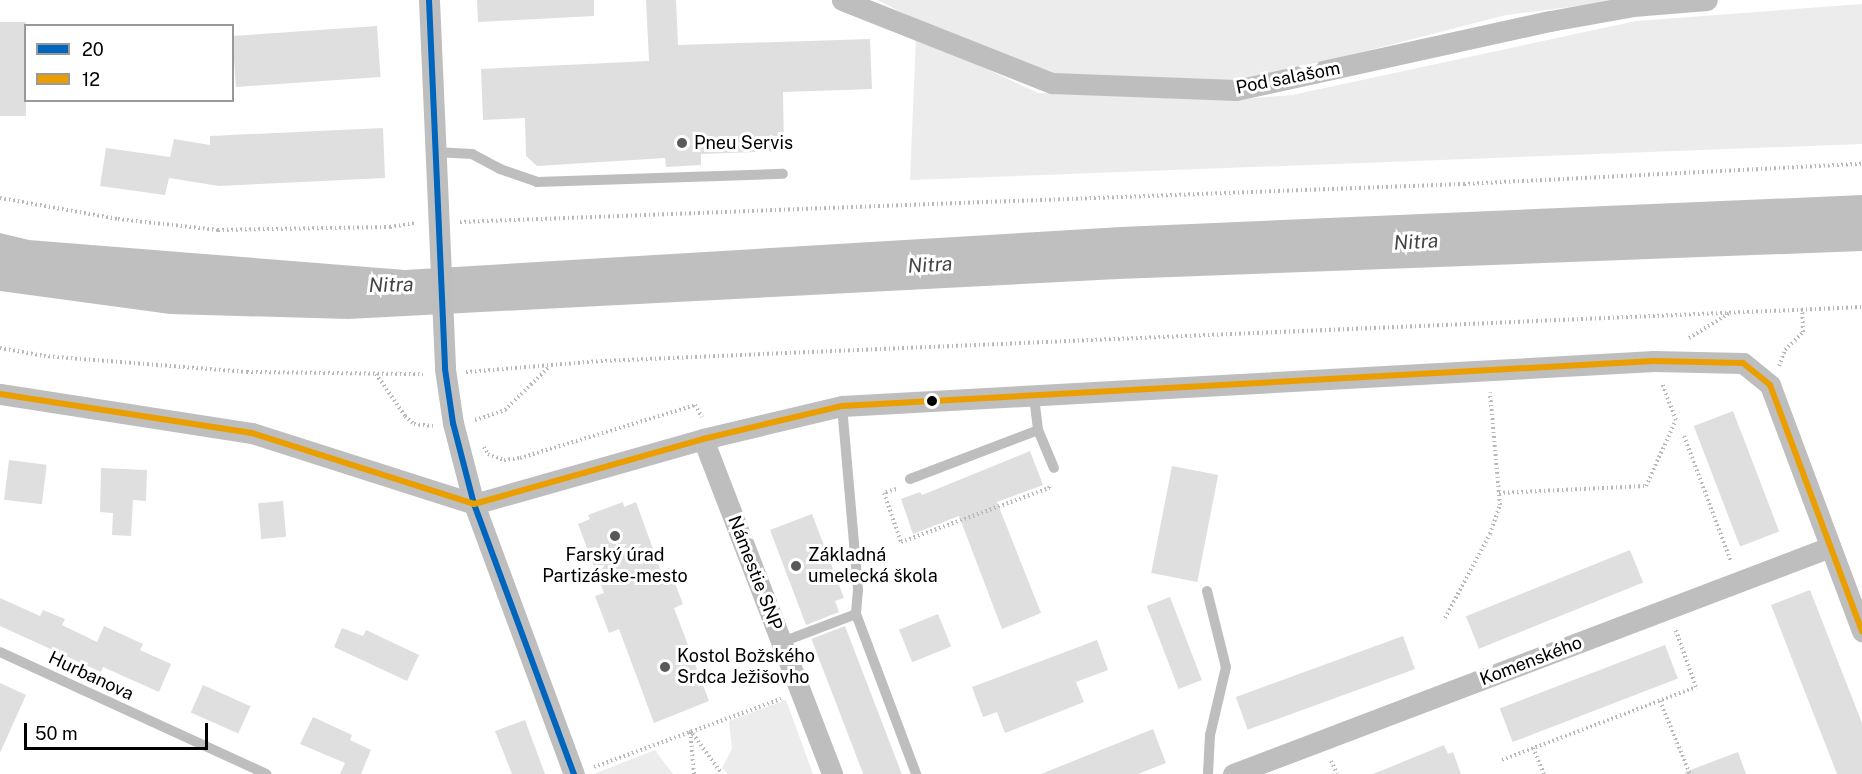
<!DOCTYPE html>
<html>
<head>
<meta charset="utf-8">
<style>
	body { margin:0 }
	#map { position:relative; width:1862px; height:774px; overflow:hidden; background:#fff; font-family:"Public Sans",sans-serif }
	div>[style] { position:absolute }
	.green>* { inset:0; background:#ececec }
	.water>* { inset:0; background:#bfbfbf }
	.building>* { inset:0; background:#dfdfdf; transform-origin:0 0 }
	.path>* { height:4px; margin-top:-2px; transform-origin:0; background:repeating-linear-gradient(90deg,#b9b9b9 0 1.5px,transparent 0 4.5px) }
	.service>* { height:10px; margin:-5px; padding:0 5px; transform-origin:5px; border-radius:5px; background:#bebebe }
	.minor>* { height:21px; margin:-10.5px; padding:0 10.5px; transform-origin:10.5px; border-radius:10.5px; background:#bebebe }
	.bus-1>* { height:6px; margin:-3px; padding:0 3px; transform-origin:3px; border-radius:3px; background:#0065bd }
	.bus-2>* { height:6px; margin:-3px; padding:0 3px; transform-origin:3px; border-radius:3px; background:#eb9e00 }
	.dots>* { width:16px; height:16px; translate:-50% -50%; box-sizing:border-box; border:3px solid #fff; border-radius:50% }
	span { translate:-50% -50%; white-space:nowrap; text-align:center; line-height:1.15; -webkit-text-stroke:6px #fff; paint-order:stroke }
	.street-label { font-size:18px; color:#000 }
	.poi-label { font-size:18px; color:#000 }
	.left { translate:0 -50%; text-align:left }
	.water-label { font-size:20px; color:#444; font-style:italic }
	.legend { position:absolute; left:24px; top:24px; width:210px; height:78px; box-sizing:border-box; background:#fff; border:2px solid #999; margin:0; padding:8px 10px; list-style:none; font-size:18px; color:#000 }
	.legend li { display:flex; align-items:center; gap:12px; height:30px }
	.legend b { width:30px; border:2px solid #999 }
	.scale { position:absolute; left:24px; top:723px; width:184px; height:27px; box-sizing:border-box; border:3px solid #000; border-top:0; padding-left:8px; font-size:18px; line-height:21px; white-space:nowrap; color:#000; -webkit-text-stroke:4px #fff; paint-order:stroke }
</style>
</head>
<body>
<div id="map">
	<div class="green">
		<i style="clip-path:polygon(878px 0,1626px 0,1506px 15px,1254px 80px,1194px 80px,1054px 75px,921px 23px)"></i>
		<i style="clip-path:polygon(1862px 4px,1862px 144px,910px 180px,916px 36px,1038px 93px,1229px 100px,1292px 95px,1636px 21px)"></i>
		<i style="clip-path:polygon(786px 700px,813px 774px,728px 774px,722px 768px,732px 749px,729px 721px)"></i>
		<i style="clip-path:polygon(655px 750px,673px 774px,594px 774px)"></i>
	</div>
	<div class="water">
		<i style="clip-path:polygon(1862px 195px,1862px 251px,1118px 279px,348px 319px,170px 314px,0 291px,0 233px,29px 240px,405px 270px,1121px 227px)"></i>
	</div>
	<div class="building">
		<i style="clip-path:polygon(477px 0,594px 0,594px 16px,478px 22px)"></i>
		<i style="clip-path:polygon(646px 0,676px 0,678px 45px,870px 39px,872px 89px,783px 92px,784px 151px,701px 154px,701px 165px,666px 167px,665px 158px,537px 166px,526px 156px,525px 118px,483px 120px,481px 69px,649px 61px)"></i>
		<i style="left:26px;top:22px;width:94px;height:26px;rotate:90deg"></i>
		<i style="left:377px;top:26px;width:51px;height:145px;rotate:86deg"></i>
		<i style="clip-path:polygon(383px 128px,385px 178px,219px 186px,169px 178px,165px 195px,100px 186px,106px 148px,170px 157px,174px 139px,210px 145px,210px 136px)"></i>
		<i style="left:1733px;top:411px;width:129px;height:42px;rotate:69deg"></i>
		<i style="clip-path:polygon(1030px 451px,1043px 485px,997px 502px,1041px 613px,1002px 629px,959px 516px,913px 534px,901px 499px,920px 492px,922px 495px)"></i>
		<i style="left:9px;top:460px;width:38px;height:40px;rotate:7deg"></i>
		<i style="left:1172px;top:466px;width:47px;height:109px;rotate:11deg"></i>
		<i style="clip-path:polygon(101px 468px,147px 470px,146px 501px,133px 500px,131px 536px,112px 535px,113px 513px,100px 512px)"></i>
		<i style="left:283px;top:501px;width:36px;height:25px;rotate:85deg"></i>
		<i style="clip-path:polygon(623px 502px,624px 507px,636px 502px,661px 571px,669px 568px,683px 604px,674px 608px,709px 701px,654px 723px,619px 629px,609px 633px,595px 596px,604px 593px,578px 524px,590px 519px,588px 515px)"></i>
		<i style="clip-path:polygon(812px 514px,844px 598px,835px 601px,839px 612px,806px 625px,770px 530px)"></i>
		<i style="left:1630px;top:550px;width:35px;height:177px;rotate:68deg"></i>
		<i style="clip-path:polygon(1810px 590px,1862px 723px,1862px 774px,1837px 774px,1771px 605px)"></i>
		<i style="left:1170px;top:597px;width:89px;height:25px;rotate:69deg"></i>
		<i style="clip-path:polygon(0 598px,40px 616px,43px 610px,65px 619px,62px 625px,97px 642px,104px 626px,143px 644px,140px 650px,171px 664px,159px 692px,103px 667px,101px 672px,0 626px)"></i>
		<i style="left:938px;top:614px;width:35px;height:42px;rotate:68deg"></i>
		<i style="left:845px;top:626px;width:158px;height:36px;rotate:69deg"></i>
		<i style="clip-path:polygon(342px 628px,363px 636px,366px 630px,419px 655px,407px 681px,334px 647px)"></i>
		<i style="left:1403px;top:636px;width:35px;height:178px;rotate:70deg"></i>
		<i style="clip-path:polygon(1097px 640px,1108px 670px,1076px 682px,1084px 702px,1005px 733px,997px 712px,983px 717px,972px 687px)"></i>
		<i style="left:1665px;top:645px;width:36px;height:177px;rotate:69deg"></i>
		<i style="clip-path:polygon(0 683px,26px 695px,0 753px)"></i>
		<i style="left:203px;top:685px;width:52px;height:30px;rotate:24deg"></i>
		<i style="clip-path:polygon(313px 717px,352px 735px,350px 740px,371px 750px,361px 774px,340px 774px,345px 763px,300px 744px)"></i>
		<i style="clip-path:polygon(525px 720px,545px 774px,512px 774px,495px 731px)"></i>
		<i style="clip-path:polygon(1153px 729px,1166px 763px,1138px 774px,1041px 774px)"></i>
		<i style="clip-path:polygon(1444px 745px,1448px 754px,1453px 752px,1461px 774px,1373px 774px)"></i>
		<i style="clip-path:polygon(1738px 752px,1746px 774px,1685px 774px,1685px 772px)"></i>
	</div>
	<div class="path">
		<i style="left:0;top:198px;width:120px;rotate:10.1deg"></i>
		<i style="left:118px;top:219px;width:101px;rotate:6.3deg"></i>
		<i style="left:218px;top:230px;width:172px;rotate:-1deg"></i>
		<i style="left:390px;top:227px;width:26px;rotate:-9deg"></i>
		<i style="left:460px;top:222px;width:1005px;rotate:-2.17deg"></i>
		<i style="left:1464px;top:184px;width:399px;rotate:-2.9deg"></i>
		<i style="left:1689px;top:338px;width:49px;rotate:-31.8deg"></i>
		<i style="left:0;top:348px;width:45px;rotate:10.3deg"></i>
		<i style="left:44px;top:356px;width:204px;rotate:4.5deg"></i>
		<i style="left:247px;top:372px;width:176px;rotate:0.7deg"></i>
		<i style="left:1779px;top:366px;width:17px;rotate:-69deg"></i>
		<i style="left:1785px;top:350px;width:25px;rotate:-45deg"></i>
		<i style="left:1803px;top:332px;width:23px;rotate:-92deg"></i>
		<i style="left:466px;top:372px;width:135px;rotate:-4.7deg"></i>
		<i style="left:601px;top:361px;width:1262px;rotate:-2.45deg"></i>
		<i style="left:376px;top:374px;width:51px;rotate:55.4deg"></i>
		<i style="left:405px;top:416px;width:12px;rotate:42deg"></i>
		<i style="left:414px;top:424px;width:19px;rotate:6deg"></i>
		<i style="left:475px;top:420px;width:32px;rotate:-18deg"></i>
		<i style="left:505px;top:410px;width:63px;rotate:-44.4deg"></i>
		<i style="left:1684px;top:436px;width:134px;rotate:69.5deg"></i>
		<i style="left:484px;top:447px;width:8px;rotate:60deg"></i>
		<i style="left:488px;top:454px;width:17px;rotate:21deg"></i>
		<i style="left:504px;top:460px;width:16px;rotate:-7deg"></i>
		<i style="left:520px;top:458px;width:183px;rotate:-16.8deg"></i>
		<i style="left:695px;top:405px;width:14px;rotate:60deg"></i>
		<i style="left:896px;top:489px;width:13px;rotate:162deg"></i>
		<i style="left:884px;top:493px;width:52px;rotate:70.9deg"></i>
		<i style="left:901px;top:542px;width:158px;rotate:-20deg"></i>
		<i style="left:1049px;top:488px;width:4px;rotate:-76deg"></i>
		<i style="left:1499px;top:493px;width:147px;rotate:-2.7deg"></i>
		<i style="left:1646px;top:486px;width:72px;rotate:-65.6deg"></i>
		<i style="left:1676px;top:420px;width:40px;rotate:-111deg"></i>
		<i style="left:1445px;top:618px;width:95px;rotate:-61.8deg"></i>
		<i style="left:1490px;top:534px;width:31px;rotate:-71deg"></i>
		<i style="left:1500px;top:505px;width:113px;rotate:-95.1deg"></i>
		<i style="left:1660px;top:701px;width:79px;rotate:67.7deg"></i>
		<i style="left:1533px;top:748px;width:28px;rotate:67deg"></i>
		<i style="left:1502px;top:760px;width:207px;rotate:-20.6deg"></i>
		<i style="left:1696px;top:687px;width:63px;rotate:-109.6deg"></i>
		<i style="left:1331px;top:761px;width:14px;rotate:65deg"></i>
		<i style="left:594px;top:767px;width:199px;rotate:-20deg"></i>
		<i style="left:694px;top:774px;width:44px;rotate:-95.2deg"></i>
		<i style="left:690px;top:730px;width:54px;rotate:54deg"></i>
	</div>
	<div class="service">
		<i style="left:435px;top:152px;width:37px;rotate:3deg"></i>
		<i style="left:472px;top:154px;width:32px;rotate:28deg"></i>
		<i style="left:500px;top:169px;width:39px;rotate:19deg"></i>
		<i style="left:537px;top:182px;width:246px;rotate:-1.9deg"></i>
		<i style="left:1034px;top:397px;width:33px;rotate:83deg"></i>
		<i style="left:1038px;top:430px;width:41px;rotate:67.2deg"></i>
		<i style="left:842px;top:406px;width:185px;rotate:85deg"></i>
		<i style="left:858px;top:590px;width:24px;rotate:95deg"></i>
		<i style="left:856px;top:614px;width:171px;rotate:69.4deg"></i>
		<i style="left:910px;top:479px;width:137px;rotate:-20.9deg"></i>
		<i style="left:1207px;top:591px;width:78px;rotate:76deg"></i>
		<i style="left:1226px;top:667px;width:70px;rotate:103.2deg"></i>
		<i style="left:1210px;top:735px;width:39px;rotate:93deg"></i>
		<i style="left:782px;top:642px;width:79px;rotate:-20.7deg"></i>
		<i style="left:0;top:652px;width:293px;rotate:24.6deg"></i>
	</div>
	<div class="minor">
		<i style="left:429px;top:0;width:369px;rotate:87.5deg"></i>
		<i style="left:445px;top:369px;width:55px;rotate:81.6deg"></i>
		<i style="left:453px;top:423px;width:84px;rotate:75.5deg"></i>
		<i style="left:474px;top:504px;width:288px;rotate:69.7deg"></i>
		<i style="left:842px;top:0;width:226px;rotate:21.6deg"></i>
		<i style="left:1052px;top:83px;width:184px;rotate:2.2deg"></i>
		<i style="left:1236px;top:90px;width:321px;rotate:-12.4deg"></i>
		<i style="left:1550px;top:21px;width:84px;rotate:-10.2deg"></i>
		<i style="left:1633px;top:6px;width:74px;rotate:-4.6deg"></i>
		<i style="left:0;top:394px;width:255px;rotate:8.8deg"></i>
		<i style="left:252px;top:433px;width:233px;rotate:17.7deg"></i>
		<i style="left:474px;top:504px;width:238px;rotate:-15.8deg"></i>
		<i style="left:703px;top:439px;width:143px;rotate:-13.4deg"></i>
		<i style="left:842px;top:406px;width:813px;rotate:-3.17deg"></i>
		<i style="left:1654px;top:361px;width:89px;rotate:1.3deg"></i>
		<i style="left:1743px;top:363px;width:35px;rotate:39deg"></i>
		<i style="left:1770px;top:385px;width:263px;rotate:69.5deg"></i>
		<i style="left:703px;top:439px;width:359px;rotate:68.9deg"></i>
		<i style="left:1233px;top:774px;width:639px;rotate:-20.82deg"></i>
	</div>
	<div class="bus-1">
		<i style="left:429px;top:0;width:369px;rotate:87.5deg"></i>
		<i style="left:445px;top:369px;width:55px;rotate:81.6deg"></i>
		<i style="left:453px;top:423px;width:84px;rotate:75.5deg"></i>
		<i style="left:474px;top:504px;width:288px;rotate:69.7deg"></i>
	</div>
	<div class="bus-2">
		<i style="left:0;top:394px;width:255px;rotate:8.8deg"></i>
		<i style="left:252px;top:433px;width:233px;rotate:17.7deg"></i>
		<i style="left:474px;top:504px;width:238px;rotate:-15.8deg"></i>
		<i style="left:703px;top:439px;width:143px;rotate:-13.4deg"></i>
		<i style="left:842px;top:406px;width:813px;rotate:-3.17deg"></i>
		<i style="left:1654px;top:361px;width:89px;rotate:1.3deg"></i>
		<i style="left:1743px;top:363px;width:35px;rotate:39deg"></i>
		<i style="left:1770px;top:385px;width:263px;rotate:69.5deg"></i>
	</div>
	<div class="dots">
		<i style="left:682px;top:143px;background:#595959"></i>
		<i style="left:932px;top:401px;background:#000"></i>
		<i style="left:615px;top:536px;background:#595959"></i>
		<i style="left:796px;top:566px;background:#595959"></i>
		<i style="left:665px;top:667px;background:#595959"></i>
	</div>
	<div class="street-label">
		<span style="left:1288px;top:78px;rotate:-11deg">Pod salašom</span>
		<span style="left:755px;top:573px;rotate:69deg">Námestie SNP</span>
		<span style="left:1531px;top:661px;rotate:-21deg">Komenského</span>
		<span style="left:91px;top:676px;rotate:25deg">Hurbanova</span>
	</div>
	<div class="poi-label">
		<span class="left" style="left:694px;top:143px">Pneu Servis</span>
		<span style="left:615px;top:566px">Farský úrad<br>Partizáske-mesto</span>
		<span class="left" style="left:808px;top:566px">Základná<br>umelecká škola</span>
		<span class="left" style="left:677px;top:667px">Kostol Božského<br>Srdca Ježišovho</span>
	</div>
	<div class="water-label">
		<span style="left:1416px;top:242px;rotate:-3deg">Nitra</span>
		<span style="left:930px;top:265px;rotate:-3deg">Nitra</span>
		<span style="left:391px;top:285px;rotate:-1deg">Nitra</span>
	</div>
	<ul class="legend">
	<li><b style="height:8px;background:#0065bd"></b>20</li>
	<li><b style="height:8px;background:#eb9e00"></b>12</li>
	</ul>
	<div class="scale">50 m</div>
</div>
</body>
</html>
